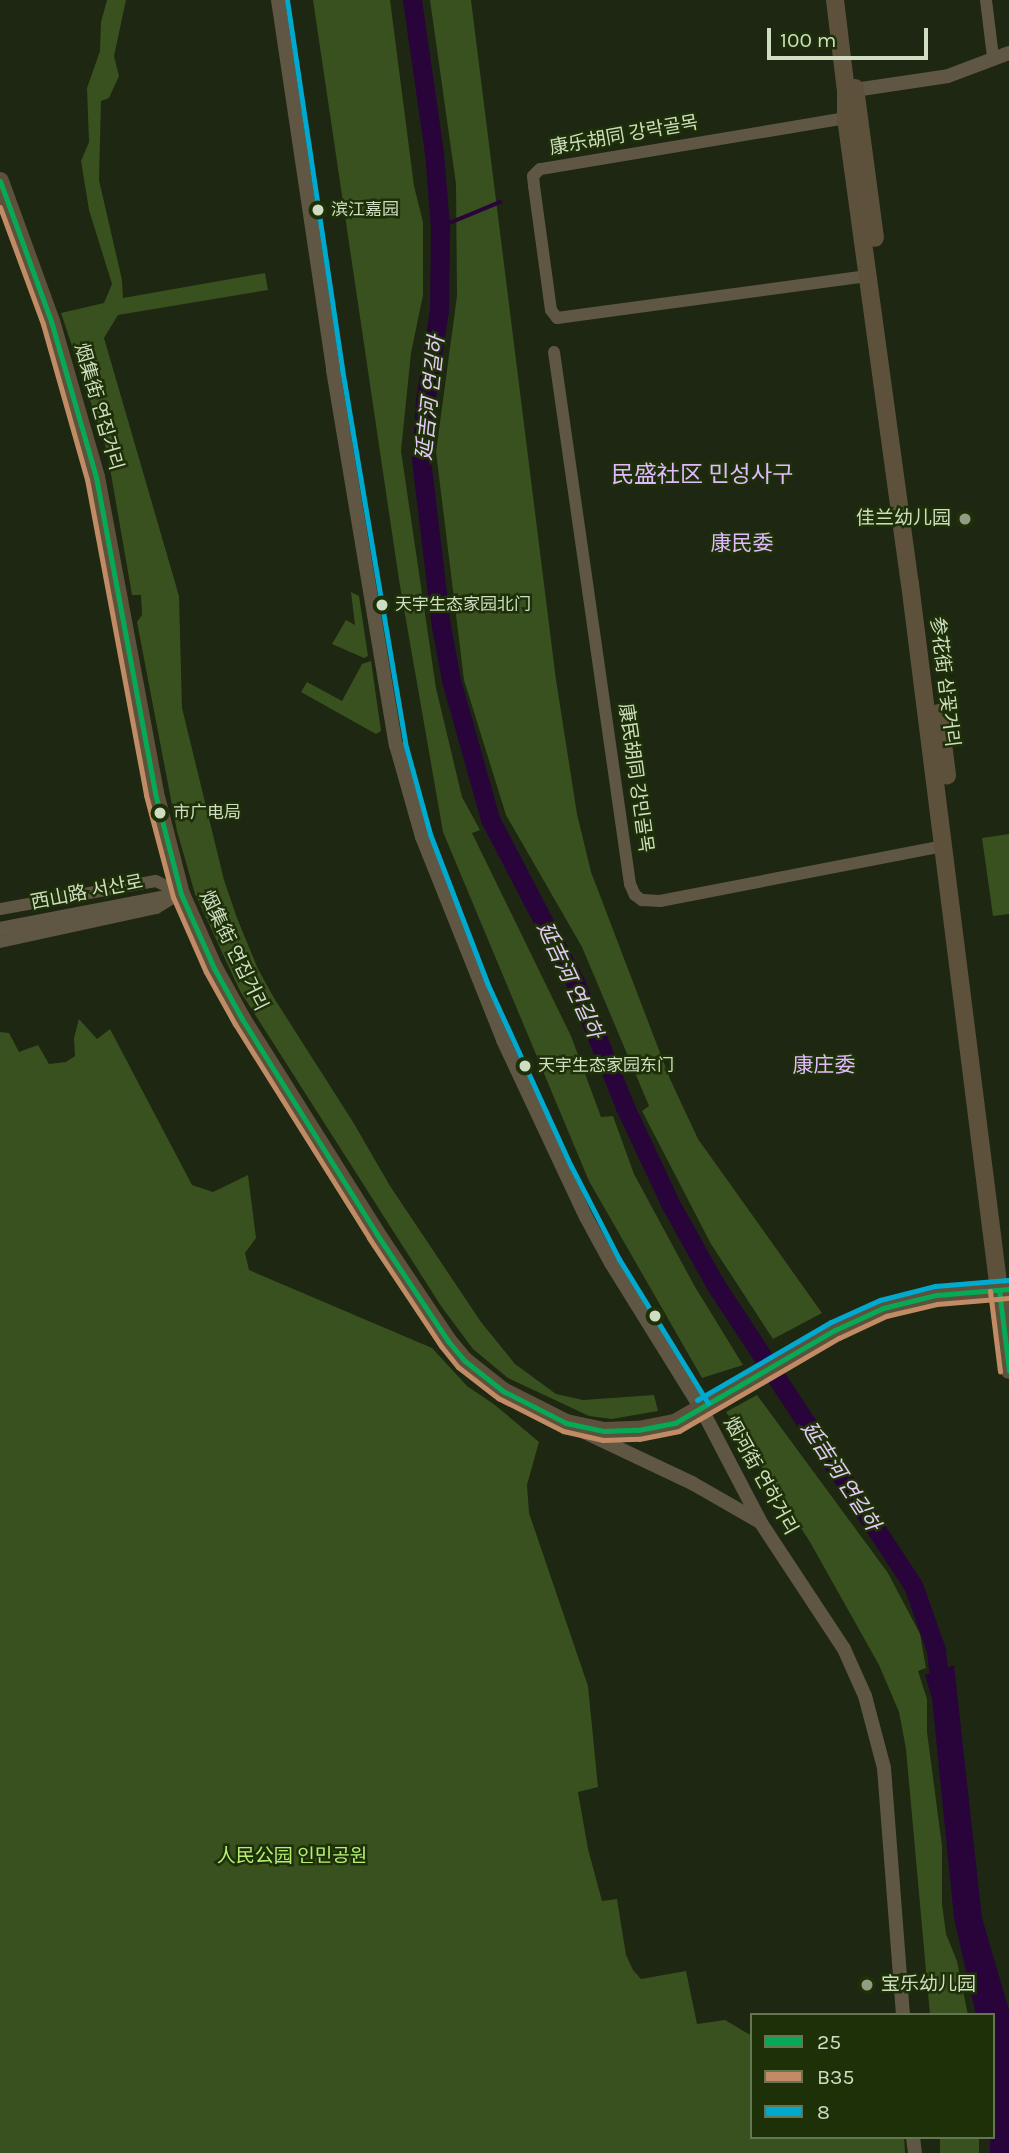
<!DOCTYPE html>
<html>
<head>
<meta charset="utf-8">
<style>
	body { margin:0 }
	#map { position:relative; width:1009px; height:2153px; overflow:hidden; background:#1d2711; font-family:Karla,"Noto Sans SC","Noto Sans KR",sans-serif }
	div>[style] { position:absolute }
	.green>* { inset:0; background:#39511e; transform-origin:0 0 }
	.water>* { inset:0; background:#29043b }
	.stream>* { height:3.5px; margin:-1.75px; padding:0 1.75px; transform-origin:1.75px; border-radius:1.75px; background:#29043b }
	.river>* { height:19px; margin:-9.5px; padding:0 9.5px; transform-origin:9.5px; border-radius:9.5px; background:#29043b }
	.minor>* { height:12px; margin:-6px; padding:0 6px; transform-origin:6px; border-radius:6px; background:#5f5743 }
	.tertiary>* { height:14px; margin:-7px; padding:0 7px; transform-origin:7px; border-radius:7px; background:#5f5743 }
	.secondary>* { height:18px; margin:-9px; padding:0 9px; transform-origin:9px; border-radius:9px; background:#5d513c }
	.bus-1>* { height:5px; margin:-2.5px; padding:0 2.5px; transform-origin:2.5px; border-radius:2.5px; background:#06aa56 }
	.bus-2>* { height:5px; margin:-2.5px; padding:0 2.5px; transform-origin:2.5px; border-radius:2.5px; background:#c18c65 }
	.bus-3>* { height:5px; margin:-2.5px; padding:0 2.5px; transform-origin:2.5px; border-radius:2.5px; background:#00a9ce }
	.dots>* { width:19px; height:19px; translate:-50% -50%; box-sizing:border-box; border:4px solid #1e3008; border-radius:50% }
	span { translate:-50% -50%; white-space:nowrap; text-align:center; line-height:1.15; -webkit-text-stroke:5px #1e3008; paint-order:stroke }
	.bus-label { font-size:17px; color:#cfdec2 }
	.left { translate:0 -50%; text-align:left }
	.street-label { font-size:19px; color:#cfdec2 }
	.poi-label { font-size:19px; color:#cfdec2 }
	.right { translate:-100% -50%; text-align:right }
	.park-label { font-size:19px; color:#b5f073 }
	.water-label { font-size:21px; color:#e4caf7; font-style:italic }
	.neighbourhood-label { font-size:21px; color:#e0bafd }
	.quarter-label { font-size:23px; color:#e0bafd }
	.legend { position:absolute; left:750px; top:2013px; width:245px; height:126px; box-sizing:border-box; background:#1e3008; border:2px solid #657652; margin:0; padding:9px 12px; list-style:none; font-size:21px; color:#cfdec2 }
	.legend li { display:flex; align-items:center; gap:14px; height:35px }
	.legend b { width:35px; border:2px solid #657652 }
	.scale { position:absolute; left:767px; top:28px; width:161px; height:32px; box-sizing:border-box; border:4px solid #cfdec2; border-top:0; padding-left:9px; font-size:21px; line-height:24px; white-space:nowrap; color:#cfdec2; -webkit-text-stroke:5px #1e3008; paint-order:stroke }
</style>
</head>
<body>
<div id="map">
	<div class="green">
		<i style="clip-path:polygon(107px 0,126px 0,114px 56px,119px 76px,109px 98px,101px 101px,99px 180px,122px 280px,123px 298px,265px 273px,268px 290px,118px 315px,104px 338px,179px 596px,182px 708px,224px 880px,237px 918px,258px 969px,274px 998px,353px 1122px,390px 1186px,481px 1322px,515px 1364px,556px 1394px,583px 1400px,654px 1395px,658px 1411px,612px 1419px,589px 1416px,508px 1378px,473px 1349px,441px 1306px,240px 991px,195px 894px,177px 831px,137px 622px,142px 615px,141px 595px,132px 595px,107px 451px,61px 313px,104px 303px,112px 284px,89px 210px,81px 161px,89px 142px,87px 88px,100px 51px,101px 22px)"></i>
		<i style="clip-path:polygon(313px 0,390px 0,414px 186px,423px 222px,423px 295px,411px 353px,401px 451px,436px 688px,462px 797px,480px 830px,472px 833px,571px 1036px,601px 1117px,613px 1116px,634px 1174px,695px 1287px,743px 1365px,702px 1378px,589px 1181px,443px 832px,399px 580px)"></i>
		<i style="clip-path:polygon(430px 0,471px 0,556px 680px,577px 814px,591px 872px,670px 1079px,698px 1139px,822px 1313px,773px 1339px,711px 1244px,642px 1111px,649px 1106px,582px 947px,506px 815px,464px 680px,436px 452px,457px 296px,456px 184px)"></i>
		<i style="clip-path:polygon(351px 592px,359px 596px,368px 656px,364px 658px,332px 644px,346px 620px,355px 625px)"></i>
		<i style="clip-path:polygon(371px 661px,381px 731px,376px 734px,301px 692px,307px 682px,342px 701px,362px 664px)"></i>
		<i style="clip-path:polygon(1009px 834px,1009px 914px,993px 916px,982px 838px)"></i>
		<i style="clip-path:polygon(79px 1019px,97px 1039px,110px 1029px,192px 1185px,213px 1192px,248px 1175px,256px 1238px,245px 1253px,249px 1270px,432px 1348px,467px 1386px,495px 1405px,539px 1442px,527px 1485px,529px 1513px,588px 1686px,598px 1787px,578px 1792px,588px 1849px,602px 1901px,617px 1899px,626px 1955px,633px 1970px,641px 1979px,686px 1971px,697px 2024px,725px 2020px,752px 2036px,752px 2137px,904px 2137px,905px 2153px,0 2153px,0 1032px,9px 1033px,19px 1052px,38px 1045px,49px 1064px,66px 1062px,75px 1056px,74px 1038px)"></i>
		<i style="clip-path:polygon(757px 1395px,888px 1573px,920px 1634px,926px 1668px,918px 1671px,927px 1699px,927px 1732px,942px 1846px,942px 1904px,946px 1934px,957px 1961px,968px 2015px,930px 2015px,906px 1749px,899px 1712px,879px 1665px,810px 1542px,726px 1412px)"></i>
		<i style="left:940px;top:2137px;width:39px;height:16px"></i>
	</div>
	<div class="water">
		<i style="clip-path:polygon(954px 1665px,982px 1918px,1009px 2010px,1009px 2153px,990px 2153px,990px 2137px,993px 2137px,993px 2015px,976px 2015px,954px 1918px,932px 1698px,925px 1675px)"></i>
	</div>
	<div class="stream">
		<i style="left:440px;top:227px;width:65px;rotate:-22.6deg"></i>
	</div>
	<div class="river">
		<i style="left:412px;top:0;width:154px;rotate:81.8deg"></i>
		<i style="left:434px;top:152px;width:75px;rotate:85.4deg"></i>
		<i style="left:440px;top:227px;width:83px;rotate:90.7deg"></i>
		<i style="left:439px;top:310px;width:92px;rotate:98.7deg"></i>
		<i style="left:425px;top:401px;width:58px;rotate:93.9deg"></i>
		<i style="left:421px;top:459px;width:168px;rotate:83.2deg"></i>
		<i style="left:441px;top:626px;width:55px;rotate:79.5deg"></i>
		<i style="left:451px;top:680px;width:144px;rotate:74.3deg"></i>
		<i style="left:490px;top:819px;width:184px;rotate:62.5deg"></i>
		<i style="left:575px;top:982px;width:135px;rotate:68.2deg"></i>
		<i style="left:625px;top:1107px;width:108px;rotate:64.9deg"></i>
		<i style="left:671px;top:1205px;width:90px;rotate:60.9deg"></i>
		<i style="left:715px;top:1284px;width:360px;rotate:56.7deg"></i>
		<i style="left:913px;top:1585px;width:69px;rotate:70.5deg"></i>
		<i style="left:936px;top:1650px;width:46px;rotate:83.8deg"></i>
	</div>
	<div class="minor">
		<i style="left:986px;top:0;width:57px;rotate:83deg"></i>
		<i style="left:846px;top:118px;width:310px;rotate:170.5deg"></i>
		<i style="left:540px;top:169px;width:10px;rotate:135deg"></i>
		<i style="left:533px;top:176px;width:10px;rotate:84deg"></i>
		<i style="left:534px;top:186px;width:125px;rotate:82.2deg"></i>
		<i style="left:551px;top:310px;width:10px;rotate:53deg"></i>
		<i style="left:557px;top:318px;width:315px;rotate:-7.7deg"></i>
		<i style="left:554px;top:352px;width:537px;rotate:81.87deg"></i>
		<i style="left:630px;top:884px;width:12px;rotate:66deg"></i>
		<i style="left:635px;top:895px;width:9px;rotate:36deg"></i>
		<i style="left:642px;top:900px;width:18px;rotate:3deg"></i>
		<i style="left:660px;top:901px;width:288px;rotate:-11deg"></i>
		<i style="left:0;top:909px;width:158px;rotate:-10.2deg"></i>
		<i style="left:156px;top:881px;width:28px;rotate:27deg"></i>
		<i style="left:0;top:942px;width:160px;rotate:-12.3deg"></i>
		<i style="left:156px;top:908px;width:21px;rotate:-31deg"></i>
	</div>
	<div class="tertiary">
		<i style="left:278px;top:0;width:374px;rotate:81.5deg"></i>
		<i style="left:333px;top:370px;width:380px;rotate:80.5deg"></i>
		<i style="left:396px;top:745px;width:96px;rotate:74.2deg"></i>
		<i style="left:422px;top:837px;width:219px;rotate:68.2deg"></i>
		<i style="left:503px;top:1040px;width:195px;rotate:64.9deg"></i>
		<i style="left:586px;top:1217px;width:52px;rotate:61.5deg"></i>
		<i style="left:611px;top:1263px;width:171px;rotate:58.2deg"></i>
		<i style="left:701px;top:1408px;width:130px;rotate:62.4deg"></i>
		<i style="left:761px;top:1523px;width:151px;rotate:56.6deg"></i>
		<i style="left:844px;top:1649px;width:51px;rotate:65.9deg"></i>
		<i style="left:865px;top:1696px;width:74px;rotate:75.2deg"></i>
		<i style="left:884px;top:1768px;width:248px;rotate:85.6deg"></i>
		<i style="left:848px;top:91px;width:101px;rotate:-8.5deg"></i>
		<i style="left:948px;top:76px;width:65px;rotate:-20.7deg"></i>
		<i style="left:0;top:929px;width:184px;rotate:-10.9deg"></i>
		<i style="left:582px;top:1431px;width:122px;rotate:25.3deg"></i>
		<i style="left:692px;top:1483px;width:78px;rotate:29.8deg"></i>
		<i style="left:913px;top:2137px;width:16px;rotate:83deg"></i>
	</div>
	<div class="secondary">
		<i style="left:835px;top:0;width:92px;rotate:83.1deg"></i>
		<i style="left:846px;top:91px;width:27px;rotate:90deg"></i>
		<i style="left:846px;top:118px;width:470px;rotate:82.2deg"></i>
		<i style="left:910px;top:584px;width:792px;rotate:82.82deg"></i>
		<i style="left:855px;top:88px;width:151px;rotate:82.4deg"></i>
		<i style="left:0;top:181px;width:149px;rotate:70deg"></i>
		<i style="left:51px;top:321px;width:162px;rotate:73.9deg"></i>
		<i style="left:96px;top:477px;width:321px;rotate:79.4deg"></i>
		<i style="left:155px;top:793px;width:104px;rotate:75.6deg"></i>
		<i style="left:181px;top:894px;width:81px;rotate:66deg"></i>
		<i style="left:214px;top:968px;width:58px;rotate:61.2deg"></i>
		<i style="left:242px;top:1019px;width:252px;rotate:57.9deg"></i>
		<i style="left:376px;top:1233px;width:130px;rotate:56.3deg"></i>
		<i style="left:448px;top:1341px;width:26px;rotate:50deg"></i>
		<i style="left:465px;top:1361px;width:48px;rotate:38.3deg"></i>
		<i style="left:503px;top:1391px;width:71px;rotate:26.9deg"></i>
		<i style="left:566px;top:1423px;width:39px;rotate:12deg"></i>
		<i style="left:604px;top:1431px;width:34px;rotate:-2deg"></i>
		<i style="left:638px;top:1430px;width:38px;rotate:-11deg"></i>
		<i style="left:675px;top:1423px;width:185px;rotate:-30.2deg"></i>
		<i style="left:835px;top:1330px;width:53px;rotate:-24.6deg"></i>
		<i style="left:883px;top:1308px;width:55px;rotate:-13.8deg"></i>
		<i style="left:936px;top:1295px;width:73px;rotate:-4.7deg"></i>
		<i style="left:939px;top:713px;width:63px;rotate:82.6deg"></i>
	</div>
	<div class="bus-1">
		<i style="left:0;top:181px;width:149px;rotate:70deg"></i>
		<i style="left:51px;top:321px;width:162px;rotate:73.9deg"></i>
		<i style="left:96px;top:477px;width:321px;rotate:79.4deg"></i>
		<i style="left:155px;top:793px;width:104px;rotate:75.6deg"></i>
		<i style="left:181px;top:894px;width:81px;rotate:66deg"></i>
		<i style="left:214px;top:968px;width:58px;rotate:61.2deg"></i>
		<i style="left:242px;top:1019px;width:252px;rotate:57.9deg"></i>
		<i style="left:376px;top:1233px;width:130px;rotate:56.3deg"></i>
		<i style="left:448px;top:1341px;width:26px;rotate:50deg"></i>
		<i style="left:465px;top:1361px;width:48px;rotate:38.3deg"></i>
		<i style="left:503px;top:1391px;width:71px;rotate:26.9deg"></i>
		<i style="left:566px;top:1423px;width:39px;rotate:12deg"></i>
		<i style="left:604px;top:1431px;width:34px;rotate:-2deg"></i>
		<i style="left:638px;top:1430px;width:38px;rotate:-11deg"></i>
		<i style="left:675px;top:1423px;width:185px;rotate:-30.2deg"></i>
		<i style="left:835px;top:1330px;width:53px;rotate:-24.6deg"></i>
		<i style="left:883px;top:1308px;width:55px;rotate:-13.8deg"></i>
		<i style="left:936px;top:1295px;width:73px;rotate:-4.7deg"></i>
		<i style="left:999px;top:1290px;width:81px;rotate:82.9deg"></i>
	</div>
	<div class="bus-2">
		<i style="left:0;top:207px;width:125px;rotate:69.8deg"></i>
		<i style="left:43px;top:324px;width:161px;rotate:74.2deg"></i>
		<i style="left:87px;top:479px;width:321px;rotate:79.4deg"></i>
		<i style="left:146px;top:795px;width:106px;rotate:75.2deg"></i>
		<i style="left:173px;top:897px;width:82px;rotate:66.3deg"></i>
		<i style="left:206px;top:972px;width:60px;rotate:60.9deg"></i>
		<i style="left:235px;top:1024px;width:252px;rotate:57.9deg"></i>
		<i style="left:369px;top:1238px;width:130px;rotate:56.3deg"></i>
		<i style="left:441px;top:1346px;width:27px;rotate:51deg"></i>
		<i style="left:458px;top:1367px;width:51px;rotate:37.8deg"></i>
		<i style="left:498px;top:1398px;width:73px;rotate:26.9deg"></i>
		<i style="left:563px;top:1431px;width:41px;rotate:12.7deg"></i>
		<i style="left:603px;top:1440px;width:36px;rotate:-2deg"></i>
		<i style="left:639px;top:1439px;width:41px;rotate:-11.3deg"></i>
		<i style="left:679px;top:1431px;width:185px;rotate:-30.2deg"></i>
		<i style="left:839px;top:1338px;width:52px;rotate:-25.1deg"></i>
		<i style="left:886px;top:1316px;width:52px;rotate:-13.2deg"></i>
		<i style="left:937px;top:1304px;width:72px;rotate:-4.8deg"></i>
		<i style="left:990px;top:1291px;width:81px;rotate:82.9deg"></i>
	</div>
	<div class="bus-3">
		<i style="left:287px;top:0;width:373px;rotate:81.5deg"></i>
		<i style="left:342px;top:369px;width:379px;rotate:80.4deg"></i>
		<i style="left:405px;top:743px;width:94px;rotate:74.6deg"></i>
		<i style="left:430px;top:834px;width:162px;rotate:69deg"></i>
		<i style="left:488px;top:985px;width:199px;rotate:65.4deg"></i>
		<i style="left:571px;top:1166px;width:105px;rotate:62.7deg"></i>
		<i style="left:619px;top:1259px;width:169px;rotate:58.3deg"></i>
		<i style="left:697px;top:1400px;width:155px;rotate:-30.2deg"></i>
		<i style="left:831px;top:1322px;width:54px;rotate:-24.2deg"></i>
		<i style="left:880px;top:1300px;width:57px;rotate:-14.3deg"></i>
		<i style="left:935px;top:1286px;width:73px;rotate:-4.7deg"></i>
	</div>
	<div class="dots">
		<i style="left:318px;top:210px;background:#cfdec2"></i>
		<i style="left:965px;top:519px;background:#919e84"></i>
		<i style="left:382px;top:605px;background:#cfdec2"></i>
		<i style="left:160px;top:813px;background:#cfdec2"></i>
		<i style="left:525px;top:1066px;background:#cfdec2"></i>
		<i style="left:655px;top:1316px;background:#cfdec2"></i>
		<i style="left:867px;top:1985px;background:#919e84"></i>
	</div>
	<div class="bus-label">
		<span class="left" style="left:331px;top:210px">滨江嘉园</span>
		<span class="left" style="left:395px;top:605px">天宇生态家园北门</span>
		<span class="left" style="left:173px;top:813px">市广电局</span>
		<span class="left" style="left:538px;top:1066px">天宇生态家园东门</span>
	</div>
	<div class="street-label">
		<span style="left:624px;top:136px;rotate:-10deg">康乐胡同 강락골목</span>
		<span style="left:98px;top:407px;rotate:74deg">烟集街 연집거리</span>
		<span style="left:944px;top:682px;rotate:83deg">参花街 삼꽃거리</span>
		<span style="left:635px;top:778px;rotate:82deg">康民胡同 강민골목</span>
		<span style="left:87px;top:893px;rotate:-11deg">西山路 서산로</span>
		<span style="left:233px;top:951px;rotate:64deg">烟集街 연집거리</span>
		<span style="left:760px;top:1476px;rotate:61deg">烟河街 연하거리</span>
	</div>
	<div class="poi-label">
		<span class="right" style="left:951px;top:519px">佳兰幼儿园</span>
		<span class="left" style="left:881px;top:1985px">宝乐幼儿园</span>
	</div>
	<div class="park-label">
		<span style="left:292px;top:1857px">人民公园 인민공원</span>
	</div>
	<div class="water-label">
		<span style="left:430px;top:398px;rotate:-84deg">延吉河 연길하</span>
		<span style="left:570px;top:980px;rotate:65deg">延吉河 연길하</span>
		<span style="left:841px;top:1476px;rotate:57deg">延吉河 연길하</span>
	</div>
	<div class="neighbourhood-label">
		<span style="left:742px;top:543px">康民委</span>
		<span style="left:824px;top:1065px">康庄委</span>
	</div>
	<div class="quarter-label">
		<span style="left:702px;top:475px">民盛社区 민성사구</span>
	</div>
	<ul class="legend">
	<li><b style="height:9px;background:#06aa56"></b>25</li>
	<li><b style="height:9px;background:#c18c65"></b>B35</li>
	<li><b style="height:9px;background:#00a9ce"></b>8</li>
	</ul>
	<div class="scale">100 m</div>
</div>
</body>
</html>
